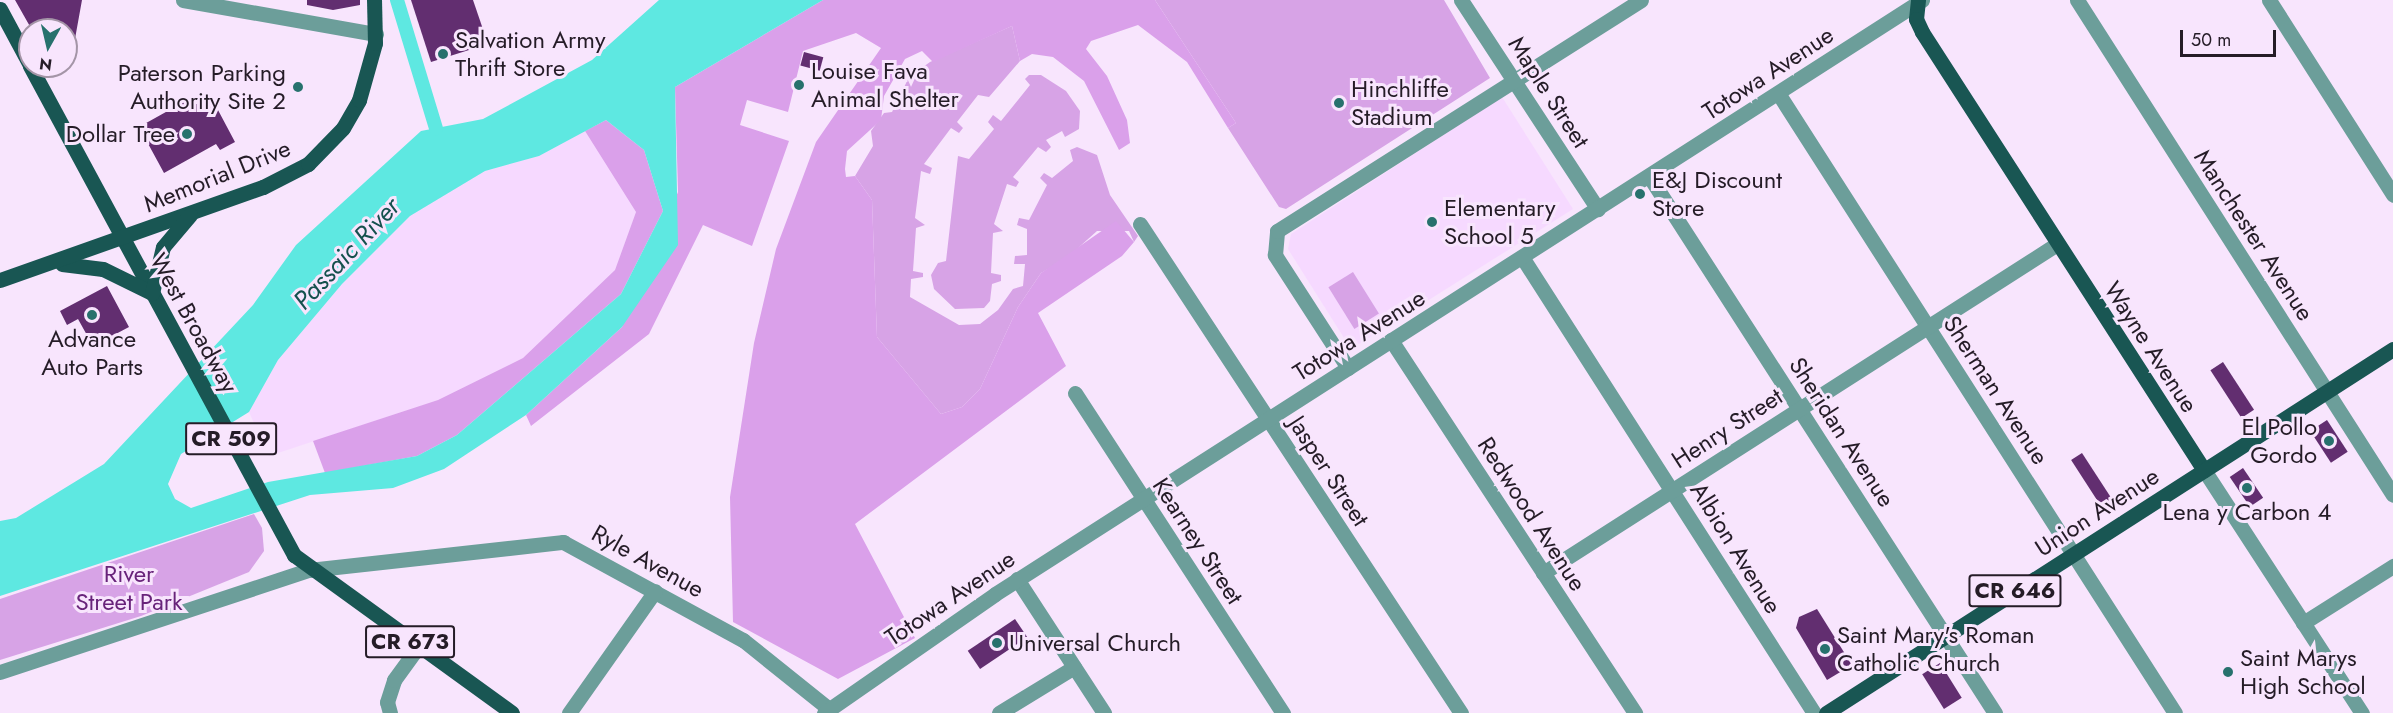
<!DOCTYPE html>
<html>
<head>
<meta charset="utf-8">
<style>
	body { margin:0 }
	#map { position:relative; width:2393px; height:713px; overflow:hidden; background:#f8e5fd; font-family:Jost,sans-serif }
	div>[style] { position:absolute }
	.built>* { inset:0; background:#f6d9ff }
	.green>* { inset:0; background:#d7a3e6; transform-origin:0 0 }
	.forest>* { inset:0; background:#daa0ea }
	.water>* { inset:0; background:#5ee8e1 }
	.canal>* { height:14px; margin:-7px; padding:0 7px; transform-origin:7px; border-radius:7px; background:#5ee8e1 }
	.building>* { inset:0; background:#622e70; transform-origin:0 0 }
	.minor>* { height:15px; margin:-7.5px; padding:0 7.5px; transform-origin:7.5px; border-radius:7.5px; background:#6c9e9a }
	.major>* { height:15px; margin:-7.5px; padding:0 7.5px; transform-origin:7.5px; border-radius:7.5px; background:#195653 }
	.dots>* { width:16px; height:16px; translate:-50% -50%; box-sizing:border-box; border:3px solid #f8e5fd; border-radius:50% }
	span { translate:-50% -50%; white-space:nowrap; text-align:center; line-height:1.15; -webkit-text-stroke:6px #f8e5fd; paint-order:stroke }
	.shield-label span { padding:2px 4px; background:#f8e5fd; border:2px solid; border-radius:4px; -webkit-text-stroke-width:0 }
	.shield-label { font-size:22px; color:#251c27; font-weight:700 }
	.poi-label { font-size:24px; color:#251c27 }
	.left { translate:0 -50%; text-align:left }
	.right { translate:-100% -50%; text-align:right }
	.street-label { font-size:24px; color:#251c27 }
	.park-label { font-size:24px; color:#68237a }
	.water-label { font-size:26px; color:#15514e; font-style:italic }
	.north { position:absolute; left:18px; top:18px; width:60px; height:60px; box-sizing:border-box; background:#f8e5fd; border:2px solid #a495a7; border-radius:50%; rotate:188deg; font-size:16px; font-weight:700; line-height:24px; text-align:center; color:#251c27 }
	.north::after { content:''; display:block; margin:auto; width:21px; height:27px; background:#27716d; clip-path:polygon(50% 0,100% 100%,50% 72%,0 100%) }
	.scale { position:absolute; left:2180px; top:30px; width:96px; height:27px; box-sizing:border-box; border:3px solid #251c27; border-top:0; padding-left:8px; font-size:18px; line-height:21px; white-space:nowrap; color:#251c27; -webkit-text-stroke:4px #f8e5fd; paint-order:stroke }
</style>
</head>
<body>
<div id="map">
	<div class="built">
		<i style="clip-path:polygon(1502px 97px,1573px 209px,1351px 349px,1288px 249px,1291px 234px)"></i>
		<i style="clip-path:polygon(585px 131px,636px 212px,615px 270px,523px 358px,438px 400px,269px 456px,249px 412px,278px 360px,342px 284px,410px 216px,485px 171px,539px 156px)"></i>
	</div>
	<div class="green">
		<i style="clip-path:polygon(1155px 0,1444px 0,1490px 78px,1286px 209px,1279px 207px,1228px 128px,1236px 123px)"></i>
		<i style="clip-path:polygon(1012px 26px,1020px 61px,989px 97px,978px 95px,957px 122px,963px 128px,959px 133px,951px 128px,924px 164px,932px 168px,930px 174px,921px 171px,915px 218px,925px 225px,916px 228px,913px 271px,923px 273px,923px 277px,911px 279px,910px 297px,959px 325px,980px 324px,998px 310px,1013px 289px,1023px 286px,1025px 264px,1014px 264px,1015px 256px,1027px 255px,1027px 229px,1017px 225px,1019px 218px,1029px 220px,1047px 185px,1040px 178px,1044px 173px,1052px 178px,1073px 161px,1070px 150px,1077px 147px,1097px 155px,1110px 195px,1138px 236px,1134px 242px,1129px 231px,1097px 231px,1068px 257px,1041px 273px,1018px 307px,980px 389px,962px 407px,941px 414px,877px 337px,872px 200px,855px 176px,873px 146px,871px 131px,884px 113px,892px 112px,909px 77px,930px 62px)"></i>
		<i style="clip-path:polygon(1029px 75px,1041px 75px,1066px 91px,1080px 111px,1079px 129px,1065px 137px,1062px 131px,1046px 140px,1051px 147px,1046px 152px,1038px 147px,1013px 177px,1019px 182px,1016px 187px,1007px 184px,994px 224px,1003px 231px,993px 233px,991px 273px,1001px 275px,1001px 281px,992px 284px,990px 301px,984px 308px,955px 309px,934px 289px,931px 275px,938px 263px,946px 261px,958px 156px,969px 159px,994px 129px,988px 122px,993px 115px,1001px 121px,1030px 85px,1025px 79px)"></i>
		<i style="left:1353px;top:272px;width:49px;height:29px;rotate:58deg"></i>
		<i style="clip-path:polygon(254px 514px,262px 528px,264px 551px,249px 572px,141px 616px,0 660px,0 599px)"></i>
	</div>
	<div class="forest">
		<i style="clip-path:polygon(823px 0,1155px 0,1236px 123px,1228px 128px,1187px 62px,1138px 25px,1091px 41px,1086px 49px,1107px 76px,1127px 120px,1130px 143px,1119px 150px,1084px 81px,1053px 57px,1032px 54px,1020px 61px,1012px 26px,933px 62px,922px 51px,905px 59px,884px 96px,881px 120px,847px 151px,845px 169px,846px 177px,855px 176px,872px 200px,877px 337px,941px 414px,962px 407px,980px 389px,1018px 307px,1041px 273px,1116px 221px,1134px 242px,1122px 256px,1038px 313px,1066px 366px,855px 524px,915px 638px,838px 679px,733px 622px,730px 497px,754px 343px,776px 249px,816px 142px,881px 48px,856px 33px,803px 51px,788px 112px,747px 100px,740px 125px,789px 141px,752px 246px,703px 225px,649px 334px,531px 426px,526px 415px,622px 327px,678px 192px,675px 87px)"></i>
		<i style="clip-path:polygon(606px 120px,644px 150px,663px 211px,621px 294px,457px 435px,417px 456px,325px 473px,313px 441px,438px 400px,523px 358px,615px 270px,636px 212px,585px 131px)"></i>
	</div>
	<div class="water">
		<i style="clip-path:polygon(evenodd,659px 0,823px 0,675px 87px,678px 245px,622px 327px,526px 415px,444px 469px,393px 488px,310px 495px,0 596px,0 521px,16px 518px,104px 464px,253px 305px,296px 245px,421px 131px,483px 119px,592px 60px,659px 0,606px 120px,644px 150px,663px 211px,621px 294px,457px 435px,417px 456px,268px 482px,191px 508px,175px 499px,168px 484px,181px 454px,249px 412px,278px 360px,342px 284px,410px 216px,485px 171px,539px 156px,606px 120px)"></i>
	</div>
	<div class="canal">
		<i style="left:397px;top:0;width:134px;rotate:73.1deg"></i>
	</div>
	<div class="building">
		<i style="clip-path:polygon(15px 0,82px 0,71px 61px,66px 60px,66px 30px,32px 30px)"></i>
		<i style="clip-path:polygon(307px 0,360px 0,360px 5px,333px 10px,307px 5px)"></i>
		<i style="clip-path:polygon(411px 0,473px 0,488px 44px,431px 62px)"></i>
		<i style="left:804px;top:52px;width:20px;height:14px;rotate:15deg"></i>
		<i style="clip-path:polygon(210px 95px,235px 142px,220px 150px,216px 144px,164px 173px,139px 127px,191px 98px,194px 103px)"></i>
		<i style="clip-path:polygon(107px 286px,129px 327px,93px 346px,78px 319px,67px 325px,60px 311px)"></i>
		<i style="left:2223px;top:362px;width:57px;height:15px;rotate:57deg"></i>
		<i style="left:2327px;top:420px;width:38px;height:20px;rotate:57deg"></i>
		<i style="left:2082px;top:453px;width:57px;height:13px;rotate:57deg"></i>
		<i style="left:2243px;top:468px;width:36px;height:16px;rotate:56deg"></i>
		<i style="clip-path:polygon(1817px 609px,1852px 665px,1827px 680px,1796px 628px,1799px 617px)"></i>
		<i style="left:1015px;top:619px;width:22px;height:57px;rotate:56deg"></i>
		<i style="left:1940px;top:663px;width:41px;height:21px;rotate:58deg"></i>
	</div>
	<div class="minor">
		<i style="left:183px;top:0;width:196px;rotate:10deg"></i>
		<i style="left:1461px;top:0;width:250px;rotate:56.8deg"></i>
		<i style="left:2077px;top:0;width:587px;rotate:57.45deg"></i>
		<i style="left:2269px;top:0;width:231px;rotate:57.5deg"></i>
		<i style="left:1778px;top:93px;width:736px;rotate:57.37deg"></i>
		<i style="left:1649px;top:176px;width:639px;rotate:57.21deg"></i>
		<i style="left:1140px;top:224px;width:585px;rotate:56.72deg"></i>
		<i style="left:1522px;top:257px;width:541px;rotate:57.37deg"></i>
		<i style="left:1391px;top:340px;width:446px;rotate:56.8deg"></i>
		<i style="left:1348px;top:368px;width:135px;rotate:-122.9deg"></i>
		<i style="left:1275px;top:255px;width:24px;rotate:-85deg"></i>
		<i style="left:1277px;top:231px;width:431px;rotate:-32.4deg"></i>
		<i style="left:1075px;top:393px;width:382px;rotate:57deg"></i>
		<i style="left:2204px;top:470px;width:290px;rotate:57deg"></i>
		<i style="left:1543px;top:573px;width:610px;rotate:-32.62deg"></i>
		<i style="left:1017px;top:579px;width:160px;rotate:57deg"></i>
		<i style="left:2303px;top:623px;width:107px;rotate:-32.3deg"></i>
		<i style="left:0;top:672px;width:325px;rotate:-18.3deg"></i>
		<i style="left:309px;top:570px;width:256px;rotate:-6.3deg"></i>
		<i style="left:563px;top:542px;width:205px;rotate:28.6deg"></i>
		<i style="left:743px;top:640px;width:110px;rotate:38.7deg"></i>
		<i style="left:390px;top:713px;width:11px;rotate:-105deg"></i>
		<i style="left:387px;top:702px;width:23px;rotate:-72deg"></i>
		<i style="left:394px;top:680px;width:41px;rotate:-54deg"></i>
		<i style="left:569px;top:713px;width:149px;rotate:-54.8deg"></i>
		<i style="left:824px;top:713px;width:208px;rotate:-34.8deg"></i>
		<i style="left:995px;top:594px;width:1101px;rotate:-32.65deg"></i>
		<i style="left:999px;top:713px;width:88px;rotate:-31.5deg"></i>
	</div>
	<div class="major">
		<i style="left:1918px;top:0;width:19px;rotate:96deg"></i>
		<i style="left:1916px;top:19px;width:14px;rotate:65deg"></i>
		<i style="left:1922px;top:32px;width:521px;rotate:57.23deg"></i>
		<i style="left:0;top:9px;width:64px;rotate:61.8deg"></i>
		<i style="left:30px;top:66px;width:556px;rotate:61.64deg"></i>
		<i style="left:294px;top:555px;width:269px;rotate:35.9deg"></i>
		<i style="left:62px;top:264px;width:41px;rotate:7deg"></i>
		<i style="left:103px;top:269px;width:55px;rotate:26.1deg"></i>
		<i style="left:0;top:280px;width:279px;rotate:-19.5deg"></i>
		<i style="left:263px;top:187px;width:51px;rotate:-27.1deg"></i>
		<i style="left:308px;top:164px;width:50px;rotate:-45.8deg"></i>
		<i style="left:343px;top:128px;width:32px;rotate:-60deg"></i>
		<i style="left:359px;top:100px;width:59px;rotate:-74.3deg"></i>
		<i style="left:375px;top:43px;width:43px;rotate:-91.3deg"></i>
		<i style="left:152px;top:293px;width:47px;rotate:-76.6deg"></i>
		<i style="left:163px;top:247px;width:42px;rotate:-49.8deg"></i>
		<i style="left:1826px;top:713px;width:674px;rotate:-32.7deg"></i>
	</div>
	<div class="dots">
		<i style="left:443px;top:54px;background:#27716d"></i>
		<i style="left:799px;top:85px;background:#27716d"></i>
		<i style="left:298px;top:87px;background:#27716d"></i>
		<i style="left:1339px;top:103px;background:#27716d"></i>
		<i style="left:187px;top:134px;background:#27716d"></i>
		<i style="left:1640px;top:194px;background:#27716d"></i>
		<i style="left:1432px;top:222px;background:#27716d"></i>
		<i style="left:92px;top:315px;background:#27716d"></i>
		<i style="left:2329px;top:441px;background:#27716d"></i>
		<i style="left:2247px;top:488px;background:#27716d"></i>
		<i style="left:997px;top:643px;background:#27716d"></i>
		<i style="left:1825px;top:649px;background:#27716d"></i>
		<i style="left:2228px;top:672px;background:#27716d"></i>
	</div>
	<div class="shield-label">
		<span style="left:231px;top:439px">CR 509</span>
		<span style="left:2015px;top:591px">CR 646</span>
		<span style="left:410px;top:642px">CR 673</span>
	</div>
	<div class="poi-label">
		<span class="left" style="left:455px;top:54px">Salvation Army<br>Thrift Store</span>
		<span class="left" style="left:811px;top:85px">Louise Fava<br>Animal Shelter</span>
		<span class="right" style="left:286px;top:87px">Paterson Parking<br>Authority Site 2</span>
		<span class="left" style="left:1351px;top:103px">Hinchliffe<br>Stadium</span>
		<span class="right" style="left:175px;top:134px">Dollar Tree</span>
		<span class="left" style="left:1652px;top:194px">E&amp;J Discount<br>Store</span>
		<span class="left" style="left:1444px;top:222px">Elementary<br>School 5</span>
		<span style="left:92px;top:353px">Advance<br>Auto Parts</span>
		<span class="right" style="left:2317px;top:441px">El Pollo<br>Gordo</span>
		<span style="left:2247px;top:512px">Lena y Carbon 4</span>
		<span class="left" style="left:1837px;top:649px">Saint Mary's Roman<br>Catholic Church</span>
		<span class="left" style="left:1009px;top:643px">Universal Church</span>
		<span class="left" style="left:2240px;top:672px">Saint Marys<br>High School</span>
	</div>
	<div class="street-label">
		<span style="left:1768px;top:73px;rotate:-33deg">Totowa Avenue</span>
		<span style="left:1549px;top:92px;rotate:57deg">Maple Street</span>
		<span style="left:217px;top:176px;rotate:-22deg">Memorial Drive</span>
		<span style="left:2254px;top:235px;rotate:57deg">Manchester Avenue</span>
		<span style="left:194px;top:323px;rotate:61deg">West Broadway</span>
		<span style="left:1359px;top:335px;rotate:-32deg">Totowa Avenue</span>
		<span style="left:2151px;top:347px;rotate:57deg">Wayne Avenue</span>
		<span style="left:1996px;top:390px;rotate:57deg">Sherman Avenue</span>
		<span style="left:1727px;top:428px;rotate:-33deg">Henry Street</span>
		<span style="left:1842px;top:432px;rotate:57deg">Sheridan Avenue</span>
		<span style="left:1329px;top:471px;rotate:57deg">Jasper Street</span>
		<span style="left:2097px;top:512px;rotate:-33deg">Union Avenue</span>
		<span style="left:1532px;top:514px;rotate:57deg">Redwood Avenue</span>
		<span style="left:1198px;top:541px;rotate:57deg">Kearney Street</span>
		<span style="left:1736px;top:548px;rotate:58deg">Albion Avenue</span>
		<span style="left:648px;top:561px;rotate:29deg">Ryle Avenue</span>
		<span style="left:950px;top:598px;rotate:-34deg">Totowa Avenue</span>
	</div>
	<div class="park-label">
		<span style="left:129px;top:588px">River<br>Street Park</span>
	</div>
	<div class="water-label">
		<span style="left:347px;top:254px;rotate:-47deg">Passaic River</span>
	</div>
	<div class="north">N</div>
	<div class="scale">50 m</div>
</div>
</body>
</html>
